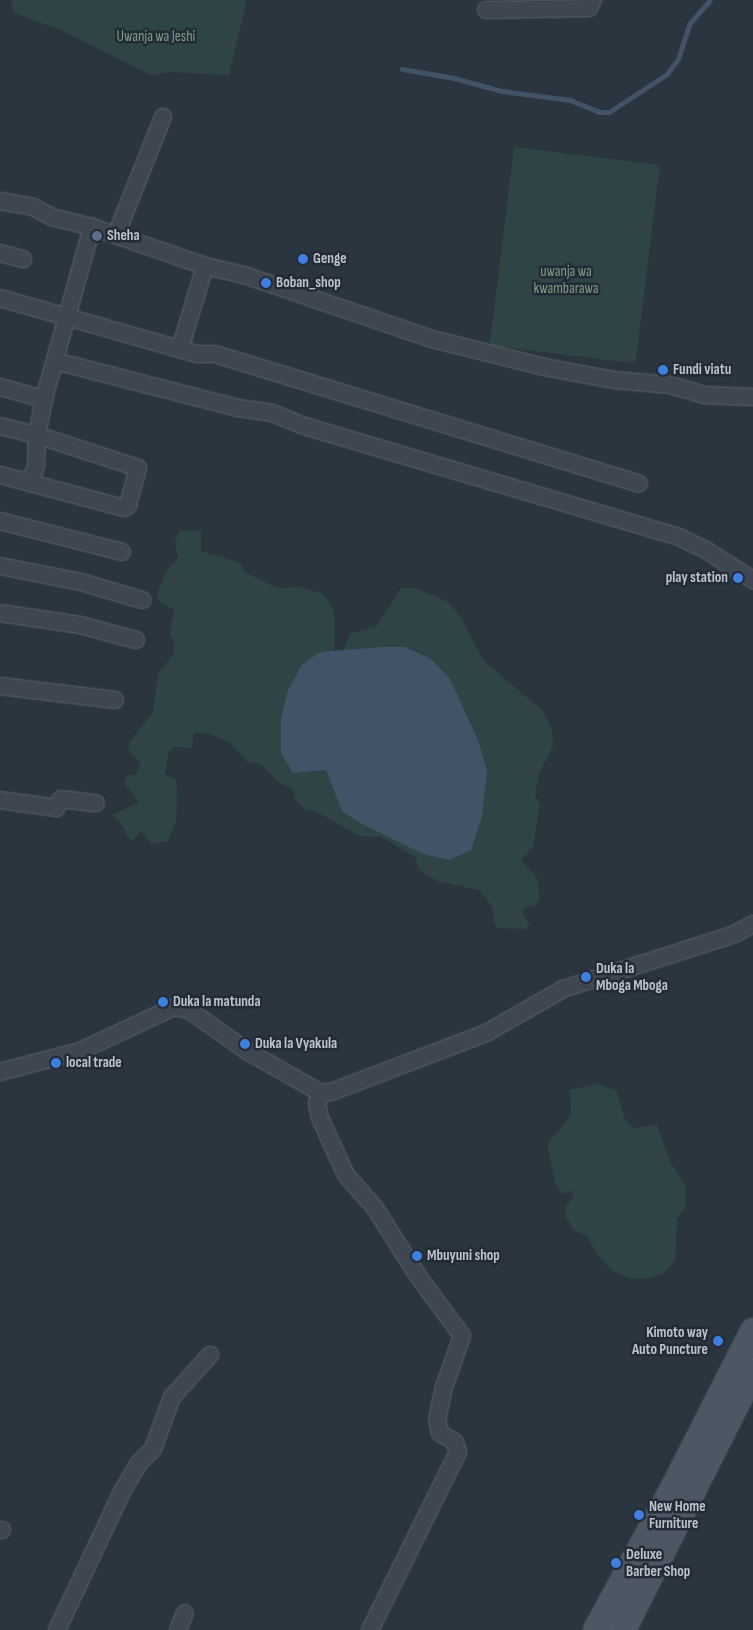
<!DOCTYPE html>
<html>
<head>
<meta charset="utf-8">
<style>
	body { margin:0 }
	#map { position:relative; width:753px; height:1630px; overflow:hidden; background:#2a3540; font-family:"Sofia Sans Condensed",sans-serif }
	div>[style] { position:absolute }
	.green>* { inset:0; background:#2f4444; transform-origin:0 0 }
	.water>* { inset:0; background:#425367 }
	.stream>* { height:5px; margin:-2.5px; padding:0 2.5px; transform-origin:2.5px; border-radius:2.5px; background:#425367 }
	.roads { filter:drop-shadow(0 0 1px #5c656e) drop-shadow(0 0 1px #5c656e) }
	.minor>* { height:16px; margin:-8px; padding:0 8px; transform-origin:8px; border-radius:8px; background:#3e4751 }
	.secondary>* { height:24px; margin:-12px; padding:0 12px; transform-origin:12px; border-radius:12px; background:#4d5663 }
	.dots>* { width:14px; height:14px; translate:-50% -50%; box-sizing:border-box; border:2px solid #232b36; border-radius:50% }
	span { translate:-50% -50%; white-space:nowrap; text-align:center; line-height:1.15; -webkit-text-stroke:5px #232b36; paint-order:stroke }
	.park-label { font-size:15px; color:#7c9e83 }
	.poi-label { font-size:15px; color:#bbc2cb; font-weight:700 }
	.left { translate:0 -50%; text-align:left }
	.right { translate:-100% -50%; text-align:right }
</style>
</head>
<body>
<div id="map">
	<div class="green">
		<i style="clip-path:polygon(11px 0,247px 0,229px 75px,170px 72px,151px 75px,61px 30px,14px 13px)"></i>
		<i style="left:514px;top:147px;width:147px;height:200px;rotate:7deg"></i>
		<i style="clip-path:polygon(180px 530px,201px 531px,201px 551px,239px 562px,246px 573px,278px 588px,301px 587px,323px 594px,332px 606px,335px 620px,334px 658px,340px 659px,350px 634px,377px 626px,401px 588px,416px 588px,448px 602px,461px 617px,483px 660px,543px 711px,552px 729px,553px 746px,539px 774px,535px 795px,540px 805px,533px 848px,521px 860px,537px 878px,540px 899px,536px 905px,525px 908px,523px 914px,529px 924px,526px 929px,498px 928px,494px 923px,492px 906px,479px 890px,437px 881px,418px 869px,416px 858px,381px 837px,360px 836px,317px 812px,304px 809px,295px 799px,293px 789px,281px 784px,261px 764px,247px 762px,229px 742px,206px 733px,194px 733px,192px 748px,174px 747px,169px 751px,165px 774px,176px 780px,177px 787px,176px 822px,168px 841px,152px 844px,141px 831px,132px 841px,129px 839px,121px 823px,112px 815px,139px 802px,124px 783px,127px 776px,136px 774px,141px 763px,128px 749px,129px 743px,153px 712px,158px 674px,173px 654px,175px 644px,170px 634px,174px 610px,158px 600px,157px 594px,166px 572px,178px 558px,175px 542px)"></i>
		<i style="clip-path:polygon(596px 1084px,616px 1090px,625px 1120px,634px 1128px,657px 1125px,671px 1163px,686px 1185px,686px 1207px,677px 1219px,675px 1261px,664px 1273px,649px 1278px,631px 1279px,612px 1271px,598px 1256px,588px 1237px,574px 1230px,566px 1217px,565px 1207px,574px 1196px,573px 1191px,562px 1194px,555px 1183px,547px 1144px,568px 1119px,571px 1112px,569px 1090px)"></i>
	</div>
	<div class="water">
		<i style="clip-path:polygon(382px 647px,405px 647px,431px 659px,450px 679px,478px 740px,487px 771px,482px 816px,471px 850px,449px 860px,423px 854px,360px 823px,342px 811px,326px 770px,293px 773px,281px 753px,281px 719px,288px 690px,302px 665px,320px 652px)"></i>
	</div>
	<div class="stream">
		<i style="left:402px;top:69px;width:53px;rotate:9.8deg"></i>
		<i style="left:454px;top:78px;width:50px;rotate:15.2deg"></i>
		<i style="left:502px;top:91px;width:69px;rotate:7.5deg"></i>
		<i style="left:570px;top:100px;width:31px;rotate:22deg"></i>
		<i style="left:599px;top:112px;width:10px"></i>
		<i style="left:609px;top:112px;width:69px;rotate:-33.2deg"></i>
		<i style="left:667px;top:74px;width:19px;rotate:-54deg"></i>
		<i style="left:678px;top:59px;width:38px;rotate:-72deg"></i>
		<i style="left:690px;top:23px;width:30px;rotate:-49deg"></i>
	</div>
	<div class="roads">
		<div class="minor">
			<i style="left:486px;top:10px;width:103px;rotate:-1.1deg"></i>
			<i style="left:589px;top:8px;width:9px;rotate:-63deg"></i>
			<i style="left:0;top:201px;width:34px;rotate:10deg"></i>
			<i style="left:33px;top:207px;width:21px;rotate:28deg"></i>
			<i style="left:52px;top:217px;width:41px;rotate:14deg"></i>
			<i style="left:92px;top:227px;width:120px;rotate:19deg"></i>
			<i style="left:205px;top:266px;width:40px;rotate:13deg"></i>
			<i style="left:244px;top:275px;width:199px;rotate:18.8deg"></i>
			<i style="left:432px;top:339px;width:115px;rotate:14deg"></i>
			<i style="left:544px;top:367px;width:71px;rotate:10.5deg"></i>
			<i style="left:614px;top:380px;width:56px;rotate:5.1deg"></i>
			<i style="left:670px;top:385px;width:35px;rotate:16deg"></i>
			<i style="left:704px;top:395px;width:49px;rotate:2.3deg"></i>
			<i style="left:116px;top:235px;width:127px;rotate:-68.3deg"></i>
			<i style="left:0;top:253px;width:24px;rotate:15deg"></i>
			<i style="left:0;top:298px;width:205px;rotate:15.9deg"></i>
			<i style="left:197px;top:354px;width:18px"></i>
			<i style="left:215px;top:354px;width:443px;rotate:17deg"></i>
			<i style="left:180px;top:349px;width:87px;rotate:-73.2deg"></i>
			<i style="left:55px;top:361px;width:189px;rotate:14.4deg"></i>
			<i style="left:238px;top:408px;width:34px;rotate:8deg"></i>
			<i style="left:272px;top:413px;width:31px;rotate:22deg"></i>
			<i style="left:301px;top:425px;width:394px;rotate:16.5deg"></i>
			<i style="left:679px;top:537px;width:30px;rotate:26deg"></i>
			<i style="left:706px;top:550px;width:56px;rotate:32.6deg"></i>
			<i style="left:0;top:387px;width:46px;rotate:15.3deg"></i>
			<i style="left:0;top:426px;width:38px;rotate:14deg"></i>
			<i style="left:37px;top:435px;width:106px;rotate:18.1deg"></i>
			<i style="left:138px;top:468px;width:39px;rotate:105deg"></i>
			<i style="left:128px;top:506px;width:4px;rotate:153deg"></i>
			<i style="left:124px;top:508px;width:128px;rotate:-165.1deg"></i>
			<i style="left:30px;top:483px;width:18px;rotate:-71deg"></i>
			<i style="left:36px;top:466px;width:31px;rotate:-88deg"></i>
			<i style="left:37px;top:435px;width:37px;rotate:-79deg"></i>
			<i style="left:44px;top:399px;width:179px;rotate:-74.4deg"></i>
			<i style="left:0;top:521px;width:126px;rotate:14.3deg"></i>
			<i style="left:0;top:566px;width:83px;rotate:11.2deg"></i>
			<i style="left:81px;top:582px;width:64px;rotate:16.4deg"></i>
			<i style="left:0;top:613px;width:81px;rotate:8.5deg"></i>
			<i style="left:80px;top:625px;width:58px;rotate:15deg"></i>
			<i style="left:0;top:686px;width:116px;rotate:6.9deg"></i>
			<i style="left:0;top:800px;width:57px;rotate:8.1deg"></i>
			<i style="left:56px;top:808px;width:10px;rotate:-61deg"></i>
			<i style="left:61px;top:799px;width:35px;rotate:7deg"></i>
			<i style="left:0;top:1072px;width:83px;rotate:-14.7deg"></i>
			<i style="left:80px;top:1051px;width:104px;rotate:-25.1deg"></i>
			<i style="left:174px;top:1007px;width:15px;rotate:11deg"></i>
			<i style="left:189px;top:1010px;width:71px;rotate:35.3deg"></i>
			<i style="left:247px;top:1051px;width:85px;rotate:29.6deg"></i>
			<i style="left:321px;top:1093px;width:10px;rotate:-6deg"></i>
			<i style="left:331px;top:1092px;width:166px;rotate:-20.8deg"></i>
			<i style="left:486px;top:1033px;width:89px;rotate:-29.7deg"></i>
			<i style="left:563px;top:989px;width:181px;rotate:-17.7deg"></i>
			<i style="left:735px;top:934px;width:21px;rotate:-29deg"></i>
			<i style="left:321px;top:1093px;width:11px;rotate:112deg"></i>
			<i style="left:317px;top:1103px;width:15px;rotate:79deg"></i>
			<i style="left:320px;top:1118px;width:63px;rotate:65.5deg"></i>
			<i style="left:346px;top:1175px;width:44px;rotate:48.7deg"></i>
			<i style="left:375px;top:1208px;width:80px;rotate:57.7deg"></i>
			<i style="left:418px;top:1276px;width:74px;rotate:53.7deg"></i>
			<i style="left:462px;top:1336px;width:54px;rotate:109.4deg"></i>
			<i style="left:444px;top:1387px;width:33px;rotate:102deg"></i>
			<i style="left:437px;top:1419px;width:14px;rotate:78deg"></i>
			<i style="left:440px;top:1433px;width:17px;rotate:31deg"></i>
			<i style="left:455px;top:1442px;width:10px;rotate:73deg"></i>
			<i style="left:458px;top:1452px;width:199px;rotate:116.3deg"></i>
			<i style="left:0;top:1530px;width:2px"></i>
			<i style="left:57px;top:1630px;width:153px;rotate:-64.8deg"></i>
			<i style="left:122px;top:1492px;width:32px;rotate:-60deg"></i>
			<i style="left:138px;top:1464px;width:21px;rotate:-45deg"></i>
			<i style="left:153px;top:1449px;width:55px;rotate:-69.9deg"></i>
			<i style="left:172px;top:1397px;width:57px;rotate:-47.9deg"></i>
			<i style="left:178px;top:1630px;width:18px;rotate:-68deg"></i>
		</div>
		<div class="secondary">
			<i style="left:596px;top:1630px;width:157px;rotate:-61.5deg"></i>
			<i style="left:671px;top:1492px;width:181px;rotate:-63deg"></i>
			<i style="left:623px;top:1630px;width:289px;rotate:-63.3deg"></i>
		</div>
	</div>
	<div class="dots">
		<i style="left:97px;top:236px;background:#5c6f8a"></i>
		<i style="left:303px;top:259px;background:#3f7fe0"></i>
		<i style="left:266px;top:283px;background:#3f7fe0"></i>
		<i style="left:663px;top:370px;background:#3f7fe0"></i>
		<i style="left:738px;top:578px;background:#3f7fe0"></i>
		<i style="left:586px;top:977px;background:#3f7fe0"></i>
		<i style="left:163px;top:1002px;background:#3f7fe0"></i>
		<i style="left:245px;top:1044px;background:#3f7fe0"></i>
		<i style="left:56px;top:1063px;background:#3f7fe0"></i>
		<i style="left:417px;top:1256px;background:#3f7fe0"></i>
		<i style="left:718px;top:1341px;background:#3f7fe0"></i>
		<i style="left:639px;top:1515px;background:#3f7fe0"></i>
		<i style="left:616px;top:1563px;background:#3f7fe0"></i>
	</div>
	<div class="park-label">
		<span style="left:156px;top:37px">Uwanja wa Jeshi</span>
		<span style="left:566px;top:280px">uwanja wa<br>kwambarawa</span>
	</div>
	<div class="poi-label">
		<span class="left" style="left:107px;top:236px">Sheha</span>
		<span class="left" style="left:313px;top:259px">Genge</span>
		<span class="left" style="left:276px;top:283px">Boban_shop</span>
		<span class="left" style="left:673px;top:370px">Fundi viatu</span>
		<span class="right" style="left:728px;top:578px">play station</span>
		<span class="left" style="left:596px;top:977px">Duka la<br>Mboga Mboga</span>
		<span class="left" style="left:173px;top:1002px">Duka la matunda</span>
		<span class="left" style="left:255px;top:1044px">Duka la Vyakula</span>
		<span class="left" style="left:66px;top:1063px">local trade</span>
		<span class="left" style="left:427px;top:1256px">Mbuyuni shop</span>
		<span class="right" style="left:708px;top:1341px">Kimoto way<br>Auto Puncture</span>
		<span class="left" style="left:649px;top:1515px">New Home<br>Furniture</span>
		<span class="left" style="left:626px;top:1563px">Deluxe<br>Barber Shop</span>
	</div>
</div>
</body>
</html>
